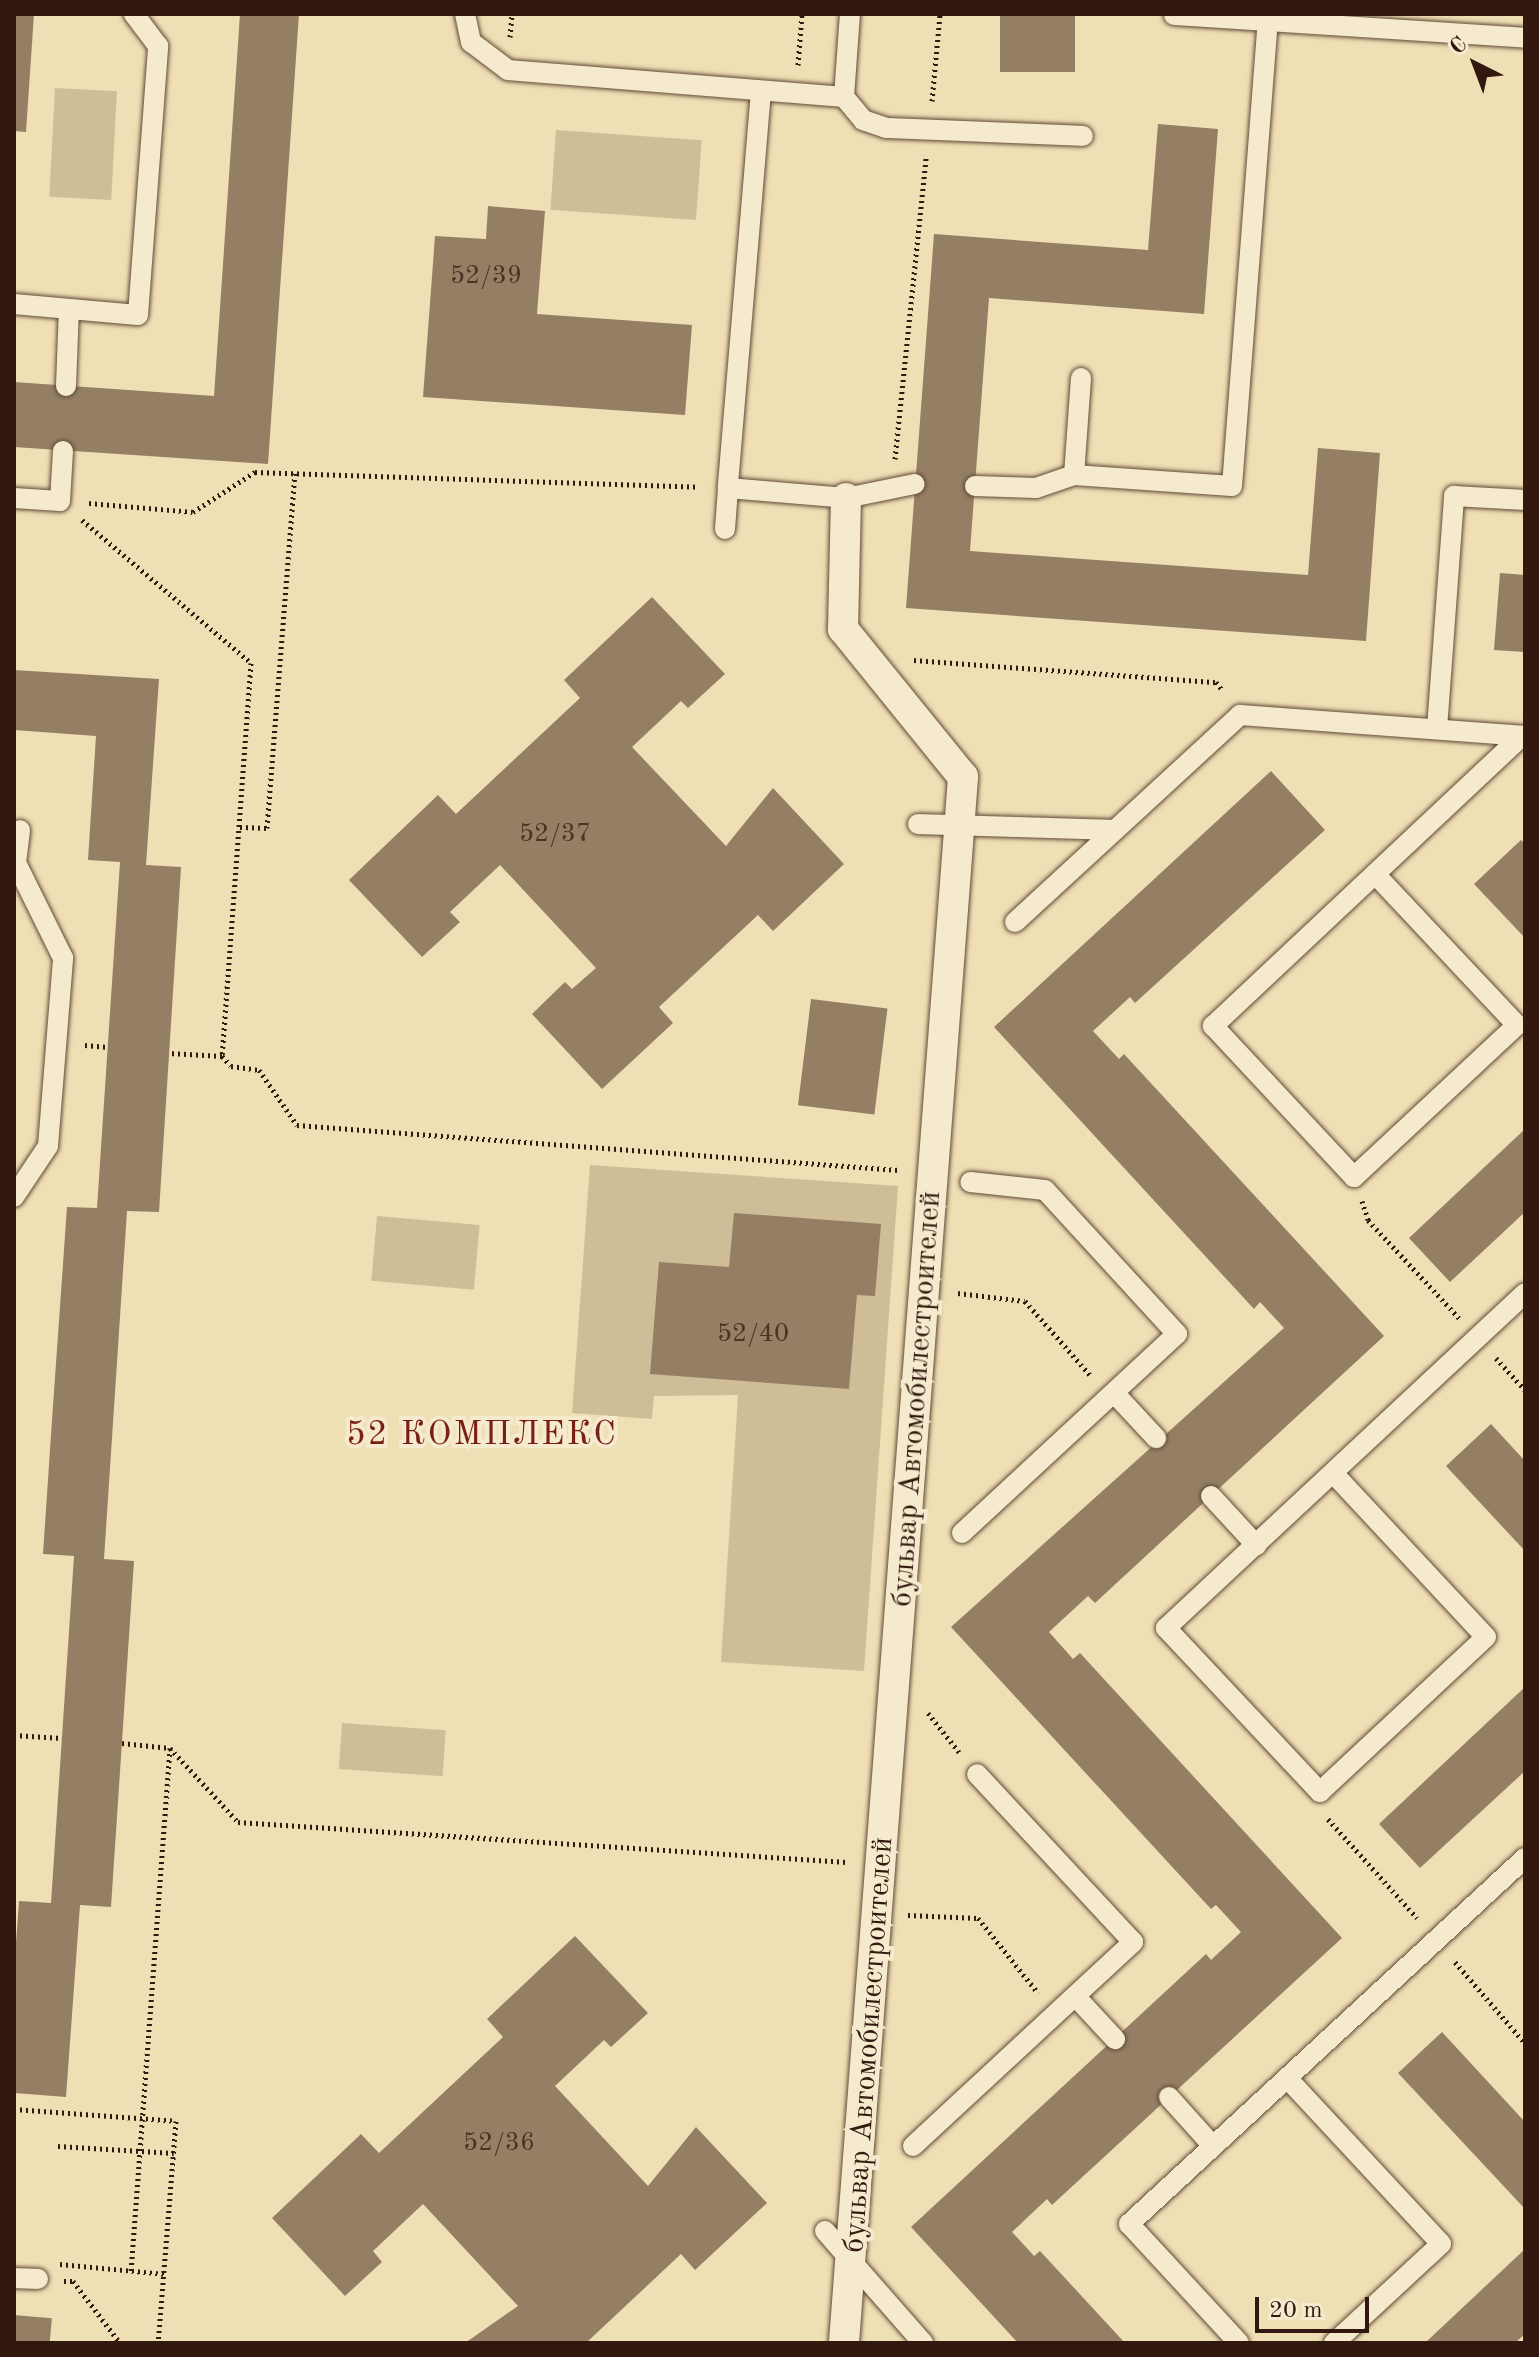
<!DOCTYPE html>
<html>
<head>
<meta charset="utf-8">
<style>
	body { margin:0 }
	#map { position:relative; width:1539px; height:2357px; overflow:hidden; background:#efdfb4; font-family:"Old Standard TT",serif }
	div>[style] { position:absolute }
	.green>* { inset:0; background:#cfbd98; transform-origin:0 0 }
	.building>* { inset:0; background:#947f64; transform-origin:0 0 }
	.path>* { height:5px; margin-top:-2.5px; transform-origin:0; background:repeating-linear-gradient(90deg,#32180e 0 2px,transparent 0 6px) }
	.roads { filter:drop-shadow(0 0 2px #614a38) drop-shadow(0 0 2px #614a38) }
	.service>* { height:20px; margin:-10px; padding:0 10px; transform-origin:10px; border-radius:10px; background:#f5eace }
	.pedestrian>* { height:30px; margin:-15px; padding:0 15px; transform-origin:15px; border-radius:15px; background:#f5eace }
	span { translate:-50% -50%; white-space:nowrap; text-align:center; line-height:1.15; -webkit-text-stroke:8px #f5eace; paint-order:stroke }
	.number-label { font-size:26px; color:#4a3224 }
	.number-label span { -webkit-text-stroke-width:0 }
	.street-label { font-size:30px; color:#32180e }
	.quarter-label { font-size:34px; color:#7a1f14; letter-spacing:2px }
	.frame { position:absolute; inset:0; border:16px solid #32180e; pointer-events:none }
	.north { position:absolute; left:1435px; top:24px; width:80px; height:80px; -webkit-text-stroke:6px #f5eace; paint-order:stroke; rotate:318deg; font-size:22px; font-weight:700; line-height:32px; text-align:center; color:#32180e }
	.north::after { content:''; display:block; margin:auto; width:28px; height:36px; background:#32180e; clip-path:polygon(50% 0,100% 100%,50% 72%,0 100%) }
	.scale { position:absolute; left:1255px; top:2297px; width:114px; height:36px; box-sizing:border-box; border:4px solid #32180e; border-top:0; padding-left:10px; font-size:24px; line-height:28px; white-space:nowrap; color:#32180e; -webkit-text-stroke:6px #f5eace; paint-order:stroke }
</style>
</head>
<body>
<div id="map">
	<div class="green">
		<i style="left:55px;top:88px;width:62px;height:109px;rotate:3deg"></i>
		<i style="left:556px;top:130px;width:146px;height:80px;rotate:4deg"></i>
		<i style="clip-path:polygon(590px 1165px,898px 1186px,864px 1671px,721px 1662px,738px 1395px,654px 1396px,652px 1419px,572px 1413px)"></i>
		<i style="left:377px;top:1216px;width:103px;height:65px;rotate:5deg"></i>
		<i style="left:342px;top:1723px;width:104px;height:46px;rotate:4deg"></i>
	</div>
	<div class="building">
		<i style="clip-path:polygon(14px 14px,34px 14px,26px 132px,14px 131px)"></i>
		<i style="clip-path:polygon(240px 14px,299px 14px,268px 464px,14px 447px,14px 382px,214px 396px)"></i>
		<i style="left:1000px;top:14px;width:75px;height:58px"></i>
		<i style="clip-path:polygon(1158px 124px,1218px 129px,1204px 314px,989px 298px,970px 551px,1308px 575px,1318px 448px,1380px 453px,1366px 641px,906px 608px,934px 234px,1148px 250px)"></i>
		<i style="clip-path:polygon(488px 206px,545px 211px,537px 314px,692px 325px,685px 415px,423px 397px,435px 236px,486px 239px)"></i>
		<i style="clip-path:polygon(1500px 573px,1525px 575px,1525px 652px,1494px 650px)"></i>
		<i style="clip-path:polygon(652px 597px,725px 674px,688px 708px,681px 701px,632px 747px,726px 846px,773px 788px,844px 864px,773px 931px,758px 915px,659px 1007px,673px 1023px,602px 1089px,532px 1014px,565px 982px,572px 989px,596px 968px,500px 865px,450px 912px,460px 922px,422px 957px,349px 880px,438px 795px,456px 814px,580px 698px,564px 680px)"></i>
		<i style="clip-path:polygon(14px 670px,159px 679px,146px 865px,181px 867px,159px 1212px,127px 1211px,104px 1559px,134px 1561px,111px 1907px,80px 1905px,66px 2097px,14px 2093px,14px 1971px,19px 1901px,51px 1903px,74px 1556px,43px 1554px,52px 1420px,67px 1207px,97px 1208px,120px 862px,88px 860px,96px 736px,14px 730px)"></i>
		<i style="clip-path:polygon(1271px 771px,1325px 830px,1135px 1003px,1130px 997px,1093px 1031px,1119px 1059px,1124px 1054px,1384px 1336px,1095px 1603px,1088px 1596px,1049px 1632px,1073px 1659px,1080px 1653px,1342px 1938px,1052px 2205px,1047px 2199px,1012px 2232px,1034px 2256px,1040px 2251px,1125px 2343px,1018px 2343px,911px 2227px,1206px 1954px,1211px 1960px,1241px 1932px,1216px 1905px,1211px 1909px,951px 1627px,1284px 1328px,1260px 1302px,1254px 1309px,994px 1027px)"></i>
		<i style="clip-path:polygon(1521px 840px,1525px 844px,1525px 938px,1474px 884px)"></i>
		<i style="left:811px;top:999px;width:77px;height:107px;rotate:7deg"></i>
		<i style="clip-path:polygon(1525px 1129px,1525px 1212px,1450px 1282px,1409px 1238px)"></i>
		<i style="clip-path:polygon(734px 1213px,881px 1224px,875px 1296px,857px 1295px,849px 1389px,650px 1374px,659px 1262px,729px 1267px)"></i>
		<i style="clip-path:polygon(1491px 1424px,1525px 1461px,1525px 1551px,1446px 1466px)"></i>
		<i style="clip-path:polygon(1525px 1687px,1525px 1771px,1420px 1868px,1379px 1824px)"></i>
		<i style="clip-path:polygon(575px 1936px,648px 2013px,611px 2047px,604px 2040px,555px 2086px,648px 2186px,696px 2127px,767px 2203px,695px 2270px,681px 2254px,586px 2343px,465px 2343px,518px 2306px,423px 2204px,373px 2251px,382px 2262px,345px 2296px,272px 2218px,361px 2134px,379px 2153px,503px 2037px,487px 2019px)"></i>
		<i style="clip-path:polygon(1442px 2032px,1525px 2122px,1525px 2209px,1398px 2073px)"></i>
		<i style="clip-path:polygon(1525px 2249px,1525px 2334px,1515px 2343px,1425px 2343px)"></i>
		<i style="left:14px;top:2315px;width:38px;height:28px;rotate:5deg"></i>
	</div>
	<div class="path">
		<i style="left:510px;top:37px;width:23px;rotate:-85deg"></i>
		<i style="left:798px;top:65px;width:51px;rotate:-85.5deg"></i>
		<i style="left:932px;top:101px;width:87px;rotate:-84.7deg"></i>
		<i style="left:895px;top:459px;width:303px;rotate:-84.1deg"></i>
		<i style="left:89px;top:503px;width:104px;rotate:4.9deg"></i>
		<i style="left:193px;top:512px;width:74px;rotate:-32.8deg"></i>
		<i style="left:255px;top:472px;width:444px;rotate:1.9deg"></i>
		<i style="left:82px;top:520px;width:221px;rotate:40.2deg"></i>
		<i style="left:251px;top:663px;width:394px;rotate:94.2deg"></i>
		<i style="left:222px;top:1056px;width:53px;rotate:-176.8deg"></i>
		<i style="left:914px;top:660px;width:303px;rotate:4.2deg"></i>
		<i style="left:1216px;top:682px;width:11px;rotate:52deg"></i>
		<i style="left:240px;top:827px;width:27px;rotate:2deg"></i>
		<i style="left:267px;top:828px;width:356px;rotate:-85.5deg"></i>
		<i style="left:85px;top:1045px;width:23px;rotate:5deg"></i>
		<i style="left:222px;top:1056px;width:13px;rotate:48deg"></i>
		<i style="left:231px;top:1066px;width:28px;rotate:8deg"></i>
		<i style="left:259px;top:1070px;width:67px;rotate:55.4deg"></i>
		<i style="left:297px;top:1125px;width:603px;rotate:4.28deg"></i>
		<i style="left:1362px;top:1201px;width:20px;rotate:72deg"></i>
		<i style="left:1368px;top:1220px;width:134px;rotate:47.1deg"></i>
		<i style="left:958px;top:1293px;width:67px;rotate:6.8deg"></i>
		<i style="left:1025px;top:1301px;width:98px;rotate:48.7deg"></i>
		<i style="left:1496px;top:1358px;width:43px;rotate:47.8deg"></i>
		<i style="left:928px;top:1713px;width:50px;rotate:51.5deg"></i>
		<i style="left:14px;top:1735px;width:48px;rotate:3.6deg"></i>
		<i style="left:122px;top:1743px;width:48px;rotate:5.9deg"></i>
		<i style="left:170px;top:1748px;width:524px;rotate:94.26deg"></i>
		<i style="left:170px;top:1748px;width:100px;rotate:47.4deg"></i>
		<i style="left:238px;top:1822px;width:610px;rotate:3.76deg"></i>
		<i style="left:1328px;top:1819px;width:133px;rotate:48deg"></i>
		<i style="left:908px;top:1915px;width:70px;rotate:2.5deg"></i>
		<i style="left:978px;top:1918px;width:96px;rotate:51.3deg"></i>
		<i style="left:1455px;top:1962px;width:107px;rotate:49.2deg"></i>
		<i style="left:14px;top:2109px;width:162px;rotate:4.2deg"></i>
		<i style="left:176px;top:2121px;width:223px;rotate:94.6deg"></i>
		<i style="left:58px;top:2146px;width:116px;rotate:3.5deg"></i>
		<i style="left:60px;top:2264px;width:105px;rotate:5.4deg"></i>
		<i style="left:64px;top:2281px;width:9px"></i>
		<i style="left:73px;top:2281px;width:78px;rotate:52.8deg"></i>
	</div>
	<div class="roads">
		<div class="service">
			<i style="left:465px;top:14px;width:29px;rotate:78deg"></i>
			<i style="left:471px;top:42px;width:46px;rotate:37.1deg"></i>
			<i style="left:508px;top:70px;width:337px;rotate:4.6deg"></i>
			<i style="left:844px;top:97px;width:83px;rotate:-85.9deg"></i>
			<i style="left:1174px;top:15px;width:352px;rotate:3.7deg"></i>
			<i style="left:761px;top:91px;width:398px;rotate:94.8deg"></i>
			<i style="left:728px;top:488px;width:118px;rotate:4.8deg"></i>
			<i style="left:846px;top:498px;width:70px;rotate:-11.5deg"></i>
			<i style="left:844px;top:97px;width:30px;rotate:50deg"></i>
			<i style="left:863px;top:120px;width:24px;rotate:19deg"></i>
			<i style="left:886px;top:128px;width:197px;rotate:2.3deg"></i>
			<i style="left:14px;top:304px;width:124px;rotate:5.1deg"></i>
			<i style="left:138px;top:315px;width:270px;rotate:-85.7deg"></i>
			<i style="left:158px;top:46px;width:40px;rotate:-127deg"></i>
			<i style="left:1081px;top:378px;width:97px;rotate:94.1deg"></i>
			<i style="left:1074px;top:475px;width:158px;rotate:4deg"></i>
			<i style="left:1232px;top:486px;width:466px;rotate:-85.6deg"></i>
			<i style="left:66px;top:386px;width:77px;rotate:-87.8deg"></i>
			<i style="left:975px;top:486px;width:61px;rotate:1.9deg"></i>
			<i style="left:1036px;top:488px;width:40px;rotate:-18.9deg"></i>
			<i style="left:14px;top:498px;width:46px;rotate:3.7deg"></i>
			<i style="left:60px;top:501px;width:50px;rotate:-86.6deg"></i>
			<i style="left:725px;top:529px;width:41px;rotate:-85.8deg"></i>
			<i style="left:1437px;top:729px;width:234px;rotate:-85.8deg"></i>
			<i style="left:1454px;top:496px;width:71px;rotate:3.2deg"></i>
			<i style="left:918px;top:824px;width:197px;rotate:1.7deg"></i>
			<i style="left:1375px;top:874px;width:207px;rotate:46.8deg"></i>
			<i style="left:1517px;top:1025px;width:223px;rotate:137deg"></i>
			<i style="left:1354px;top:1177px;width:207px;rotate:-133deg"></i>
			<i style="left:1213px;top:1026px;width:424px;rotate:-43.2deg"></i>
			<i style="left:1015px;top:922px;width:306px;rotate:-42.6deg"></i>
			<i style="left:1240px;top:715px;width:286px;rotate:4.2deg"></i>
			<i style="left:14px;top:1197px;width:61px;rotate:-56.3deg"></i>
			<i style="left:48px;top:1146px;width:189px;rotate:-85.4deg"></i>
			<i style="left:63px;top:958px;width:106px;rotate:-116.3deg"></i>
			<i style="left:16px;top:863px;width:33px;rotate:-83deg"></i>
			<i style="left:1116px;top:1395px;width:59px;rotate:47.1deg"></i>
			<i style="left:1333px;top:1473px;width:224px;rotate:47deg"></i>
			<i style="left:1486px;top:1637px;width:227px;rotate:137deg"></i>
			<i style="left:1320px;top:1792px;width:225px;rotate:-133.2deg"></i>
			<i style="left:1166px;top:1628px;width:491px;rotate:-43deg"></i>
			<i style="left:1211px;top:1496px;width:67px;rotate:47.4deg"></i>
			<i style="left:962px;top:1533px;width:293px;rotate:-42.8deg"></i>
			<i style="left:1177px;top:1334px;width:195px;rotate:-132.5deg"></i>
			<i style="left:1045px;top:1190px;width:75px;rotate:-173.9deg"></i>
			<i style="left:1075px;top:1996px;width:59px;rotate:47.1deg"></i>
			<i style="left:1287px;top:2078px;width:226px;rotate:47.1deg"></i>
			<i style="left:1441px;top:2244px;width:146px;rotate:137.2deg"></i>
			<i style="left:1169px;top:2097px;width:66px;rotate:48.1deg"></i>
			<i style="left:913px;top:2146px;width:300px;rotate:-42.8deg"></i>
			<i style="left:1133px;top:1942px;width:229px;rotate:-132.9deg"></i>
			<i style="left:825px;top:2231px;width:149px;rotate:48.8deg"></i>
			<i style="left:14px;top:2278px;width:24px;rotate:2deg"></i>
			<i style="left:1239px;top:2343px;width:162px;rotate:-132.7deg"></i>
			<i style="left:1129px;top:2224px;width:539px;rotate:-42.75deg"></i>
		</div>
		<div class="pedestrian">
			<i style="left:844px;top:2342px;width:1570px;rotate:-85.65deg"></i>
			<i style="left:963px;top:777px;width:191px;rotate:-129deg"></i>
			<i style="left:843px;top:629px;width:131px;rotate:-88.7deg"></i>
		</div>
	</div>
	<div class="number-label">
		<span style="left:486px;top:277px">52/39</span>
		<span style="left:555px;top:835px">52/37</span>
		<span style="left:753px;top:1335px">52/40</span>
		<span style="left:499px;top:2144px">52/36</span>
	</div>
	<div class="street-label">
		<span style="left:917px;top:1399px;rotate:-86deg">бульвар Автомобилестроителей</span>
		<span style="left:869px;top:2045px;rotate:-86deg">бульвар Автомобилестроителей</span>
	</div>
	<div class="quarter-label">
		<span style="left:482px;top:1436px">52 КОМПЛЕКС</span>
	</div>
	<div class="frame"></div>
	<div class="north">С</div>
	<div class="scale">20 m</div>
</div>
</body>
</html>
